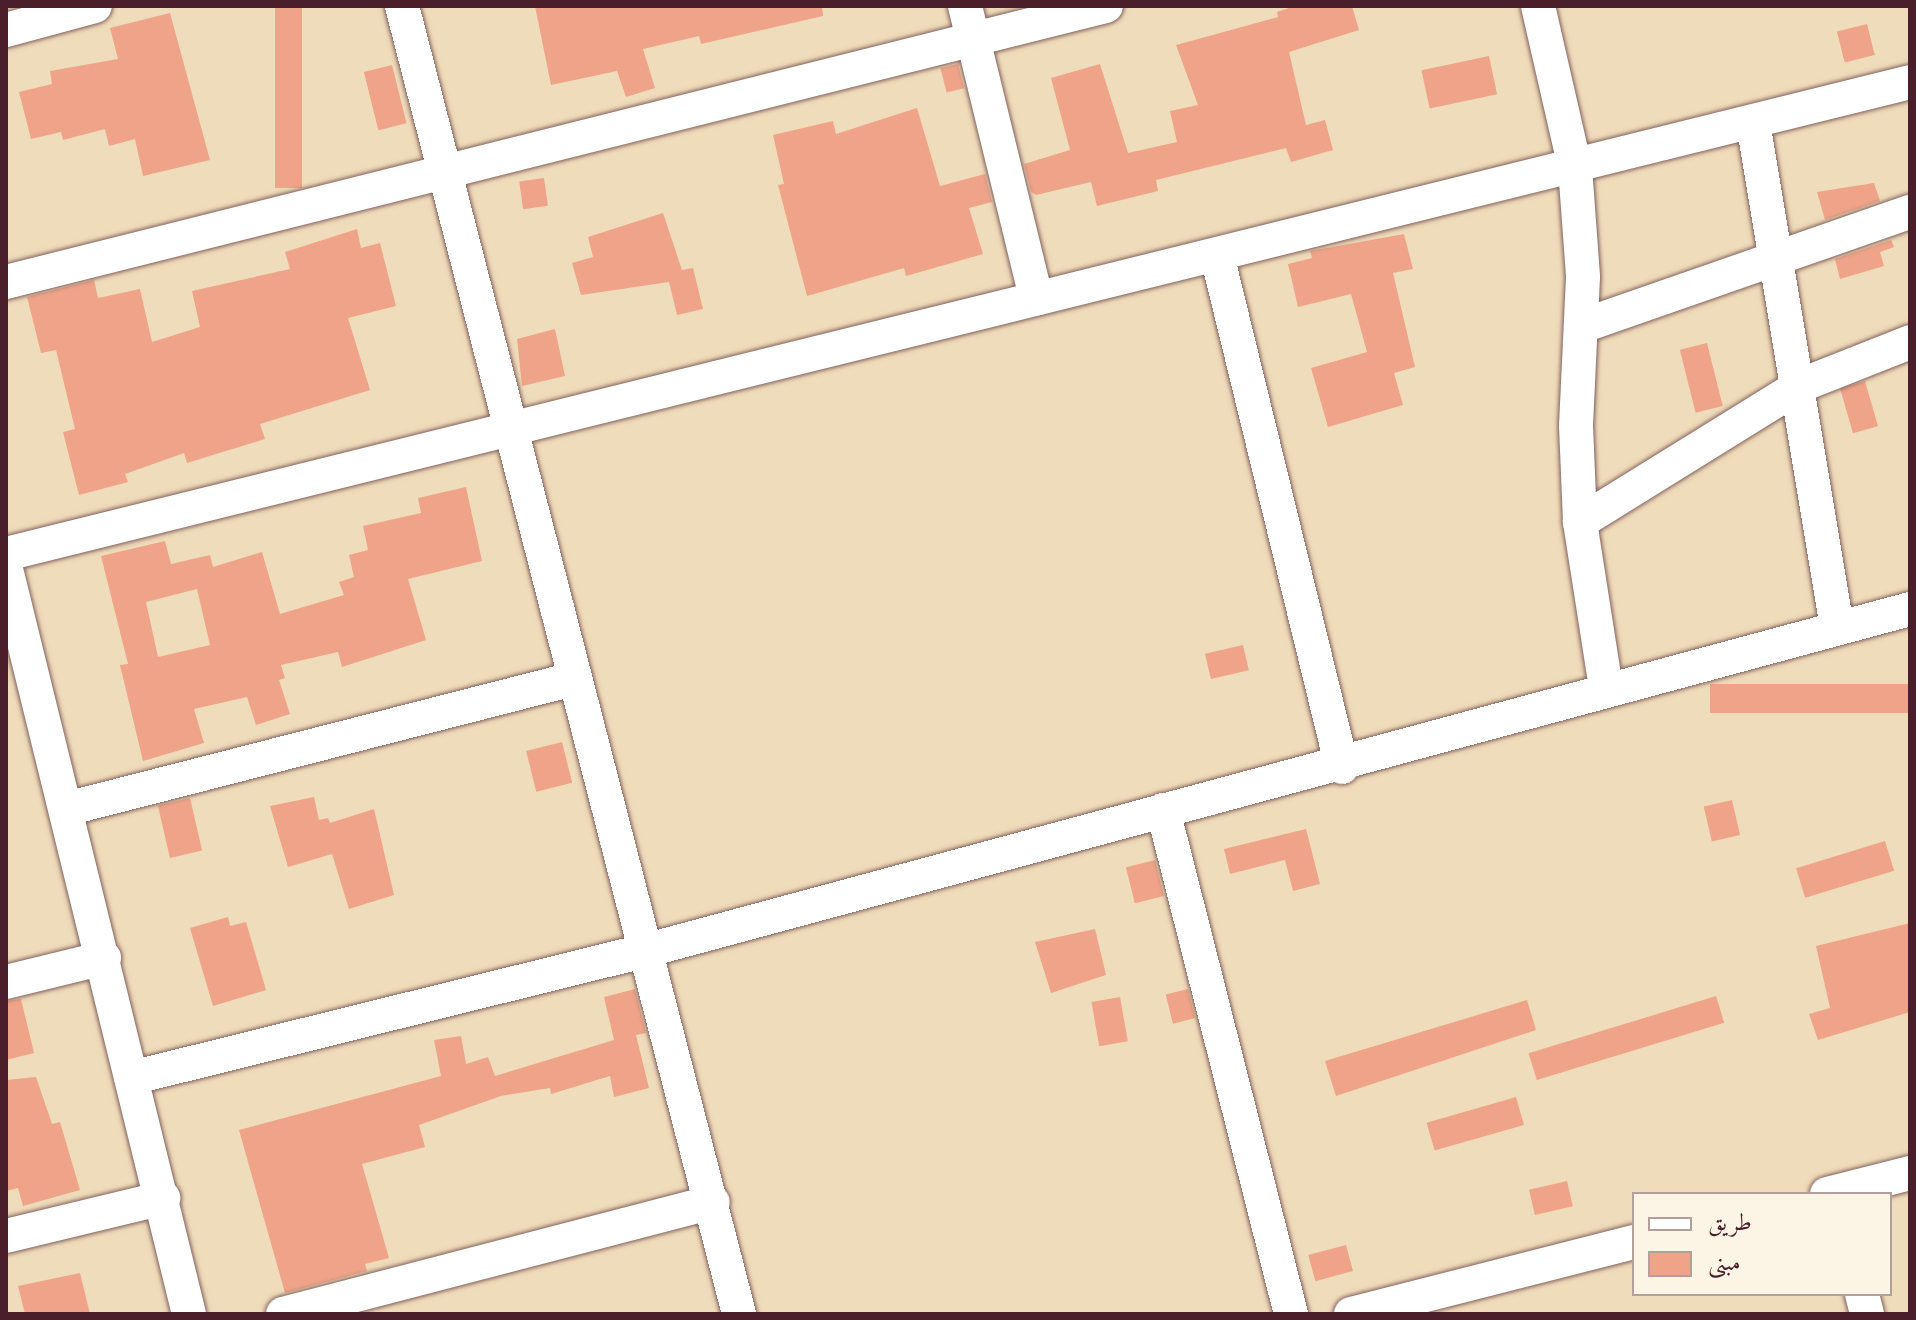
<!DOCTYPE html>
<html>
<head>
<meta charset="utf-8">
<style>
	body { margin:0 }
	#map { position:relative; width:1916px; height:1320px; overflow:hidden; background:#efdcba; font-family:"Old Standard TT",Amiri,serif }
	div>[style] { position:absolute }
	.building>* { inset:0; background:#efa489; transform-origin:0 0 }
	.roads { filter:drop-shadow(0 0 2px #84615d) drop-shadow(0 0 2px #84615d) }
	.street>* { height:34px; margin:-17px; padding:0 17px; transform-origin:17px; border-radius:17px; background:#fff }
	span { translate:-50% -50%; white-space:nowrap; text-align:center; line-height:1.15; -webkit-text-stroke:6px #fcf5e5; paint-order:stroke }
	.frame { position:absolute; inset:0; border:8px solid #4a1f2b; pointer-events:none }
	.legend { position:absolute; left:1632px; top:1192px; width:260px; height:104px; box-sizing:border-box; background:#fcf5e5; border:2px solid #b59f9b; margin:0; padding:10px 14px; list-style:none; font-size:24px; color:#4a1f2b }
	.legend li { display:flex; align-items:center; gap:16px; height:40px }
	.legend b { width:40px; border:2px solid #b59f9b }
</style>
</head>
<body>
<div id="map">
	<div class="building">
		<i style="left:275px;top:6px;width:27px;height:182px"></i>
		<i style="clip-path:polygon(535px 6px,822px 6px,823px 16px,701px 44px,699px 36px,643px 49px,655px 88px,626px 97px,617px 71px,551px 85px)"></i>
		<i style="clip-path:polygon(1295px 6px,1352px 6px,1359px 30px,1289px 52px,1306px 125px,1325px 120px,1333px 150px,1291px 162px,1286px 148px,1156px 180px,1158px 191px,1097px 206px,1091px 182px,1036px 195px,1031px 192px,1024px 164px,1070px 150px,1051px 78px,1100px 64px,1128px 153px,1177px 142px,1170px 111px,1198px 105px,1176px 45px,1278px 17px,1277px 12px)"></i>
		<i style="clip-path:polygon(170px 13px,210px 160px,143px 176px,135px 139px,109px 146px,105px 129px,63px 140px,61px 132px,31px 139px,19px 92px,52px 84px,50px 71px,118px 59px,110px 28px)"></i>
		<i style="left:1867px;top:24px;width:32px;height:31px;rotate:76deg"></i>
		<i style="left:1489px;top:56px;width:39px;height:69px;rotate:78deg"></i>
		<i style="left:958px;top:64px;width:25px;height:18px;rotate:76deg"></i>
		<i style="left:392px;top:65px;width:60px;height:29px;rotate:76deg"></i>
		<i style="clip-path:polygon(917px 108px,940px 186px,985px 174px,992px 202px,969px 208px,983px 254px,906px 276px,904px 268px,807px 296px,778px 185px,784px 184px,773px 135px,833px 121px,836px 134px)"></i>
		<i style="left:544px;top:178px;width:28px;height:25px;rotate:82deg"></i>
		<i style="clip-path:polygon(1874px 183px,1880px 201px,1825px 220px,1817px 192px)"></i>
		<i style="clip-path:polygon(663px 213px,682px 270px,693px 268px,703px 309px,677px 315px,669px 282px,581px 295px,572px 263px,593px 257px,588px 237px)"></i>
		<i style="clip-path:polygon(357px 229px,361px 248px,380px 243px,396px 306px,348px 318px,370px 390px,260px 424px,265px 439px,187px 463px,184px 453px,125px 474px,128px 482px,79px 495px,63px 432px,75px 429px,56px 350px,41px 353px,27px 297px,94px 280px,98px 298px,140px 289px,152px 342px,200px 327px,192px 291px,290px 269px,285px 252px)"></i>
		<i style="clip-path:polygon(1404px 234px,1413px 269px,1393px 273px,1415px 367px,1394px 373px,1403px 405px,1328px 427px,1311px 368px,1367px 352px,1351px 294px,1298px 307px,1288px 264px,1312px 258px,1310px 251px)"></i>
		<i style="clip-path:polygon(1891px 240px,1894px 247px,1880px 252px,1884px 266px,1840px 279px,1835px 259px)"></i>
		<i style="clip-path:polygon(555px 329px,565px 376px,522px 386px,517px 339px)"></i>
		<i style="left:1707px;top:343px;width:65px;height:28px;rotate:76deg"></i>
		<i style="left:1865px;top:381px;width:47px;height:26px;rotate:74deg"></i>
		<i style="clip-path:polygon(evenodd,466px 487px,482px 561px,408px 579px,426px 640px,342px 667px,338px 652px,281px 665px,285px 678px,279px 680px,290px 714px,256px 725px,247px 697px,194px 709px,204px 743px,143px 761px,120px 665px,128px 664px,101px 556px,165px 541px,171px 564px,210px 555px,213px 567px,262px 552px,280px 614px,344px 595px,339px 582px,354px 577px,349px 555px,368px 550px,363px 526px,421px 513px,418px 498px,466px 487px,197px 589px,210px 645px,158px 657px,146px 602px,197px 589px)"></i>
		<i style="left:1243px;top:645px;width:26px;height:39px;rotate:77deg"></i>
		<i style="left:1910px;top:684px;width:29px;height:200px;rotate:90deg"></i>
		<i style="left:562px;top:742px;width:42px;height:37px;rotate:76deg"></i>
		<i style="clip-path:polygon(314px 797px,319px 820px,328px 818px,330px 823px,374px 809px,394px 895px,349px 909px,332px 854px,288px 867px,270px 806px)"></i>
		<i style="left:190px;top:798px;width:54px;height:33px;rotate:77deg"></i>
		<i style="left:1732px;top:800px;width:36px;height:29px;rotate:77deg"></i>
		<i style="clip-path:polygon(1306px 829px,1320px 884px,1293px 891px,1285px 860px,1230px 874px,1224px 849px)"></i>
		<i style="left:1885px;top:841px;width:31px;height:93px;rotate:73deg"></i>
		<i style="left:1155px;top:860px;width:37px;height:30px;rotate:76deg"></i>
		<i style="clip-path:polygon(228px 917px,230px 926px,246px 922px,266px 990px,213px 1006px,190px 928px)"></i>
		<i style="clip-path:polygon(1910px 923px,1910px 1012px,1818px 1040px,1809px 1014px,1830px 1008px,1816px 946px)"></i>
		<i style="clip-path:polygon(1095px 929px,1106px 975px,1051px 993px,1035px 942px)"></i>
		<i style="clip-path:polygon(635px 989px,646px 1033px,636px 1035px,649px 1088px,614px 1097px,610px 1076px,551px 1094px,550px 1088px,501px 1096px,419px 1125px,425px 1147px,362px 1164px,389px 1258px,365px 1264px,367px 1271px,285px 1293px,239px 1130px,441px 1076px,434px 1040px,461px 1036px,466px 1064px,488px 1057px,495px 1076px,614px 1040px,604px 997px)"></i>
		<i style="left:1188px;top:989px;width:30px;height:23px;rotate:76deg"></i>
		<i style="left:1716px;top:996px;width:28px;height:196px;rotate:73deg"></i>
		<i style="left:1120px;top:997px;width:45px;height:29px;rotate:80deg"></i>
		<i style="clip-path:polygon(21px 999px,34px 1053px,6px 1060px,6px 1001px)"></i>
		<i style="clip-path:polygon(1527px 1000px,1536px 1030px,1336px 1096px,1325px 1061px)"></i>
		<i style="clip-path:polygon(36px 1077px,52px 1124px,60px 1122px,80px 1190px,23px 1206px,18px 1188px,6px 1191px,6px 1080px)"></i>
		<i style="left:1516px;top:1097px;width:29px;height:93px;rotate:74deg"></i>
		<i style="left:1567px;top:1181px;width:26px;height:39px;rotate:77deg"></i>
		<i style="left:1346px;top:1245px;width:27px;height:39px;rotate:75deg"></i>
		<i style="clip-path:polygon(80px 1273px,90px 1314px,25px 1314px,18px 1286px)"></i>
	</div>
	<div class="roads">
		<div class="street">
			<i style="left:402px;top:6px;width:1351px;rotate:75.55deg"></i>
			<i style="left:965px;top:6px;width:301px;rotate:76.3deg"></i>
			<i style="left:1538px;top:6px;width:165px;rotate:77.1deg"></i>
			<i style="left:1575px;top:167px;width:110px;rotate:85.8deg"></i>
			<i style="left:1583px;top:277px;width:149px;rotate:92.7deg"></i>
			<i style="left:1576px;top:426px;width:96px;rotate:87.6deg"></i>
			<i style="left:1580px;top:522px;width:168px;rotate:81.1deg"></i>
			<i style="left:6px;top:30px;width:92px;rotate:-15.1deg"></i>
			<i style="left:1753px;top:122px;width:513px;rotate:80.57deg"></i>
			<i style="left:1217px;top:255px;width:527px;rotate:76.28deg"></i>
			<i style="left:6px;top:282px;width:1134px;rotate:-14.09deg"></i>
			<i style="left:1582px;top:326px;width:347px;rotate:-19.2deg"></i>
			<i style="left:1580px;top:522px;width:258px;rotate:-31.8deg"></i>
			<i style="left:1799px;top:386px;width:119px;rotate:-21.6deg"></i>
			<i style="left:6px;top:554px;width:1962px;rotate:-13.92deg"></i>
			<i style="left:6px;top:569px;width:767px;rotate:76.2deg"></i>
			<i style="left:66px;top:809px;width:523px;rotate:-14.38deg"></i>
			<i style="left:1163px;top:810px;width:520px;rotate:75.75deg"></i>
			<i style="left:6px;top:982px;width:101px;rotate:-13.8deg"></i>
			<i style="left:131px;top:1078px;width:533px;rotate:-13.91deg"></i>
			<i style="left:648px;top:950px;width:1307px;rotate:-15.12deg"></i>
			<i style="left:1827px;top:1194px;width:86px;rotate:-14.2deg"></i>
			<i style="left:6px;top:1236px;width:162px;rotate:-13.6deg"></i>
			<i style="left:1862px;top:1294px;width:21px;rotate:76deg"></i>
			<i style="left:283px;top:1314px;width:444px;rotate:-14.6deg"></i>
			<i style="left:1351px;top:1314px;width:292px;rotate:-14.3deg"></i>
		</div>
	</div>
	<div class="frame"></div>
	<ul class="legend">
	<li><b style="height:10px;background:#fff"></b>طريق</li>
	<li><b style="height:22px;background:#efa489"></b>مبنى</li>
	</ul>
</div>
</body>
</html>
